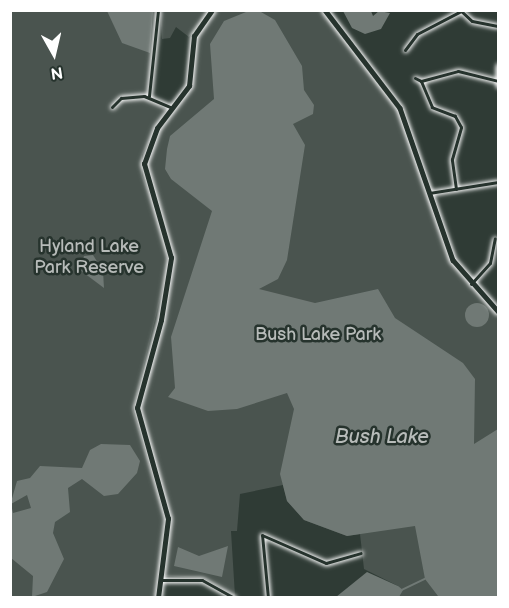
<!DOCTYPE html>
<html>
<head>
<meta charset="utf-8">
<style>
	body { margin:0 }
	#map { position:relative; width:509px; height:608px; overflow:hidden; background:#2f3b35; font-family:"Balsamiq Sans",sans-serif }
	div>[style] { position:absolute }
	.green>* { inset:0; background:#4a544f }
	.water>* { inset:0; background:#707975 }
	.round { border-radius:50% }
	.stream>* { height:1.5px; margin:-0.75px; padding:0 0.75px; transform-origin:0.75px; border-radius:0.75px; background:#707975 }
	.roads { filter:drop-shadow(0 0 2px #fff) drop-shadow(0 0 2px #fff) }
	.minor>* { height:3px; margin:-1.5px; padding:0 1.5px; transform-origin:1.5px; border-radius:1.5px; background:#26332d }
	.tertiary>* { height:4.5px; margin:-2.25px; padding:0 2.25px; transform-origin:2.25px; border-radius:2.25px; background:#26332d }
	span { translate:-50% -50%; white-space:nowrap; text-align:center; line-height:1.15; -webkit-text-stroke:5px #26332d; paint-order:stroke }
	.park-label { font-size:18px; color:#b7bbb9 }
	.water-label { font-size:20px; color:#b8bcba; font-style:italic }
	.frame { position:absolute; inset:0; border:12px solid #fff; pointer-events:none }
	.north { position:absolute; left:24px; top:24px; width:60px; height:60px; -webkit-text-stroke:4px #26332d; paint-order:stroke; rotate:172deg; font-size:16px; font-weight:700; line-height:24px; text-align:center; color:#fff }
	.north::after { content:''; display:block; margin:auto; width:21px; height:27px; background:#fff; clip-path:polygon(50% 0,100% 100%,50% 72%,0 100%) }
</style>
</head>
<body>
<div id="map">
	<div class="green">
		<i style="clip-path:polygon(10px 11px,157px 11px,147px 97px,166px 110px,142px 155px,142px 175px,164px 232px,168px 266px,133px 410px,165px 519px,155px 597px,11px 597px)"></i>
		<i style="clip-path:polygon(160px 11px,210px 11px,189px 37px,176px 27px,170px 38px,162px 39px)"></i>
		<i style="clip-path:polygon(217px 11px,320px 11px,330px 18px,400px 114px,458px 271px,498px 314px,498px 597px,399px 597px,398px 586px,364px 569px,360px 534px,347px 536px,304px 520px,287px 501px,283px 485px,240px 494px,237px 531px,231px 531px,235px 596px,204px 578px,165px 576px,171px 521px,139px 402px,164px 318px,174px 255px,147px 166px,156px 136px,190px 89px,198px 32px)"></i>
	</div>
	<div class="water">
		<i style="clip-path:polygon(107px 11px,153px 11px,150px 53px,122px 43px)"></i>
		<i style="clip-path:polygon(343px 11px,371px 11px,373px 16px,379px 11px,390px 13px,381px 29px,365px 34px,352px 28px)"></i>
		<i style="clip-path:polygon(246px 12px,261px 12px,275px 20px,302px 66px,304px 90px,314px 105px,313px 114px,293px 124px,305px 145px,287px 260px,278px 279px,259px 289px,315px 303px,378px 289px,395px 318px,463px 363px,475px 379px,474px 444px,498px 429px,498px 597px,438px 596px,425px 579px,415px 526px,347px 536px,304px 520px,287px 501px,280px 474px,294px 409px,287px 393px,237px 409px,208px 411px,168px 397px,175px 388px,171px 337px,212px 211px,171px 179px,165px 169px,167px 149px,170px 136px,214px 99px,210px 44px,224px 21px)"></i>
		<i style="clip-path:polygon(93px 255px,103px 271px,104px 288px,80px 270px,84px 256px)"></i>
		<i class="round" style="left:465px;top:303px;width:24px;height:24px"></i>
		<i style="clip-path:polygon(evenodd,101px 444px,130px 445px,140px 461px,137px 473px,118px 494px,104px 496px,82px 479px,68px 488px,70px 512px,55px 522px,53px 533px,64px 559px,47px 592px,32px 597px,33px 576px,11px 558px,11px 502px,17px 481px,30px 478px,40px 466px,82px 468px,90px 450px,101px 444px,27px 495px,31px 508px,13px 513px,11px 504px,27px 495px)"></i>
		<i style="clip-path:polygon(228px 546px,222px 577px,174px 566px,178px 547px,199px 556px)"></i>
		<i style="clip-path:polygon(367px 572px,398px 586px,403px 590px,399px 597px,336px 597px)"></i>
	</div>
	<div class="stream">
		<i style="left:402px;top:590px;width:25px;rotate:-26deg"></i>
	</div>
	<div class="roads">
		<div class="minor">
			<i style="left:460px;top:10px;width:16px;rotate:43deg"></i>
			<i style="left:472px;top:21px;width:26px;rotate:11deg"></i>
			<i style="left:405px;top:50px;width:20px;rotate:-53deg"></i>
			<i style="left:417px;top:34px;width:50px;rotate:-27.6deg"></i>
			<i style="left:498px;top:65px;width:21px;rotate:90deg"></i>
			<i style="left:415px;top:78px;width:7px;rotate:27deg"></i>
			<i style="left:149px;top:96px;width:86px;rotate:-84deg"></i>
			<i style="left:112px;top:107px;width:13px;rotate:-45deg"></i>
			<i style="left:121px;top:98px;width:23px;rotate:-5deg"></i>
			<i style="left:144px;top:96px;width:30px;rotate:23deg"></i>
			<i style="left:456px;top:189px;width:30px;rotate:-98deg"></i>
			<i style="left:452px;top:159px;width:33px;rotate:-74deg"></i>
			<i style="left:461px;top:127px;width:13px;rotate:-119deg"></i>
			<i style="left:455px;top:116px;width:25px;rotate:-159deg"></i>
			<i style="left:432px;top:107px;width:28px;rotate:-113deg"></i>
			<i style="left:421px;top:81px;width:38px;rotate:-15deg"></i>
			<i style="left:458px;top:71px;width:41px;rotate:14deg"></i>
			<i style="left:429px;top:193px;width:70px;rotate:-9.1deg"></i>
			<i style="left:471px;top:284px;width:28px;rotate:-48deg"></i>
			<i style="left:490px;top:263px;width:25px;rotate:-79deg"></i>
			<i style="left:161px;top:580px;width:41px"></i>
			<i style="left:202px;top:580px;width:37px;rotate:29deg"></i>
			<i style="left:268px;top:598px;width:63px;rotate:-95.4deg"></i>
			<i style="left:262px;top:535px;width:70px;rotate:23.6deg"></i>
			<i style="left:326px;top:563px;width:36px;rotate:-16deg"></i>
		</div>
		<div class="tertiary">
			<i style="left:325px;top:10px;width:123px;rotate:52.6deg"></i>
			<i style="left:400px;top:108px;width:161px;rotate:70.8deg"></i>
			<i style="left:453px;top:260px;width:68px;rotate:48.6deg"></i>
			<i style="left:158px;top:598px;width:80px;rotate:-82.8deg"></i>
			<i style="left:168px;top:519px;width:115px;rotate:-105.6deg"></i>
			<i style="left:137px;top:408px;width:91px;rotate:-74.7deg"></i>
			<i style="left:161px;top:320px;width:63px;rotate:-80.8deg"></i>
			<i style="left:171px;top:258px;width:98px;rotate:-106deg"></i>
			<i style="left:144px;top:164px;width:38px;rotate:-70deg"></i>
			<i style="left:157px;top:128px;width:53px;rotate:-52.7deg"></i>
			<i style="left:189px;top:86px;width:50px;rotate:-84.3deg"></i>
			<i style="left:194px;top:36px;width:32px;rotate:-55deg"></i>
		</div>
	</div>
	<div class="park-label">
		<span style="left:89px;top:258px">Hyland Lake<br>Park Reserve</span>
		<span style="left:318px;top:335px">Bush Lake Park</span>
	</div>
	<div class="water-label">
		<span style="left:382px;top:437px">Bush Lake</span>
	</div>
	<div class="frame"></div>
	<div class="north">N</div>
</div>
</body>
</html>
